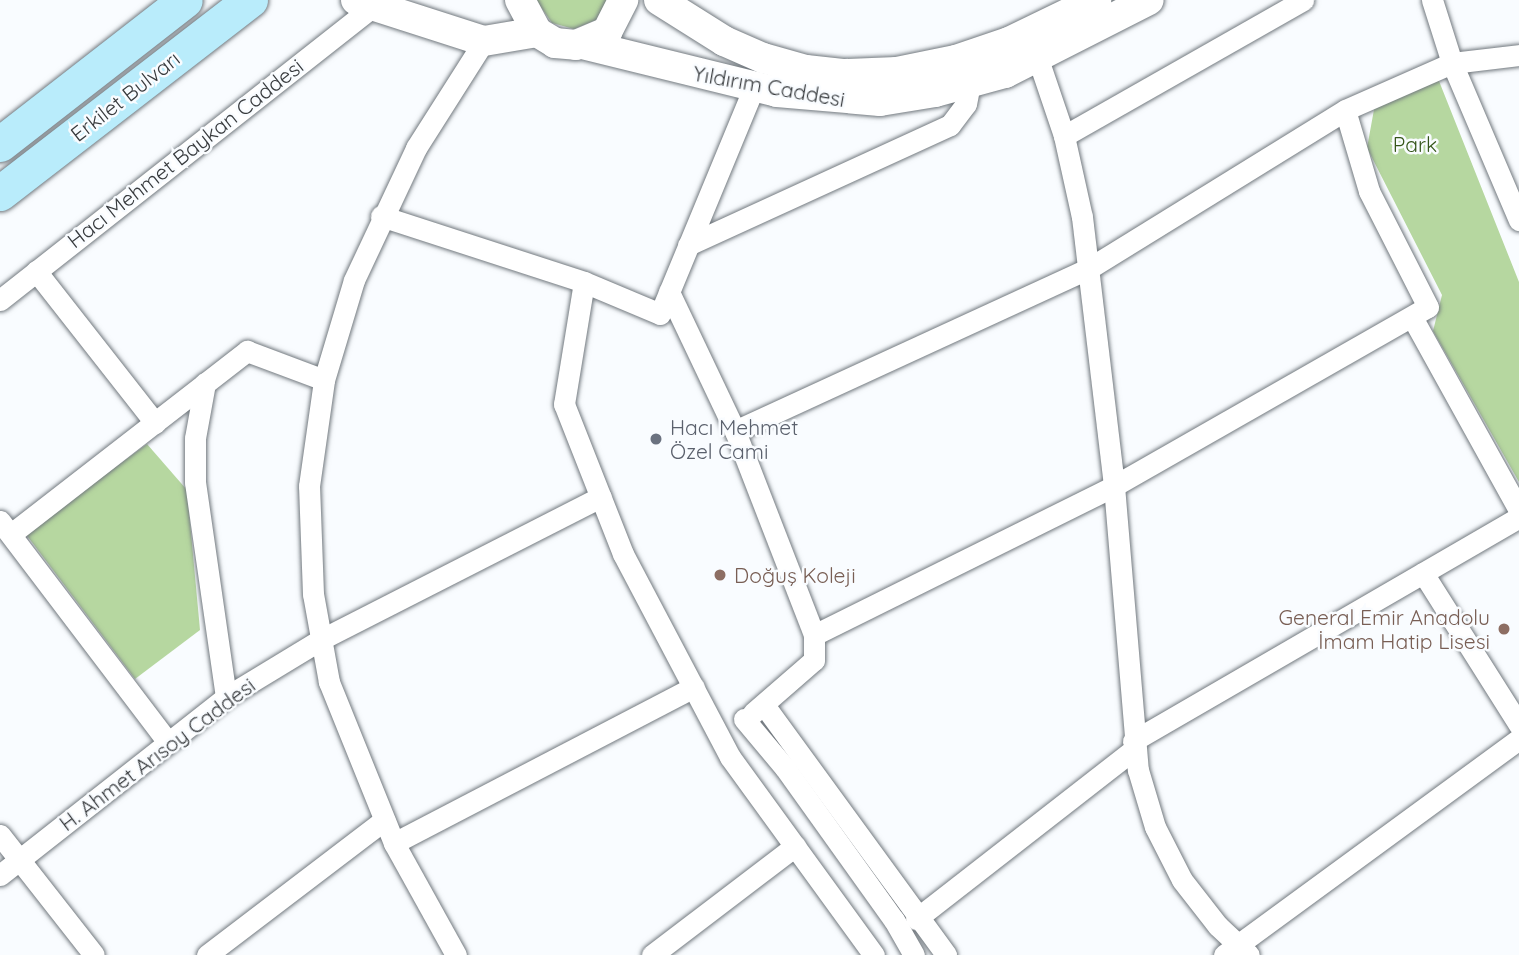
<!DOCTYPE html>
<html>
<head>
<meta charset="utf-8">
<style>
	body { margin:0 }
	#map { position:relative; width:1519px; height:955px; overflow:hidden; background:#f9fcff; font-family:Quicksand,sans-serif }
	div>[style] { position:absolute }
	.green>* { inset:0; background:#b6d7a0 }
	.roads { filter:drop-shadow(0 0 2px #72797f) drop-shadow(0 0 2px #72797f) }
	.street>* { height:21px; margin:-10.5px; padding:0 10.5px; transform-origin:10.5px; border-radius:10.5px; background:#fff }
	.secondary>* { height:30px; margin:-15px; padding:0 15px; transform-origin:15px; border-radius:15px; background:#fff }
	.primary>* { height:35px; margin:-17.5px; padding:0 17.5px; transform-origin:17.5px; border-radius:17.5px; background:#b9ecfb }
	.dots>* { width:19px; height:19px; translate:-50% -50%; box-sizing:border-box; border:4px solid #f9fcff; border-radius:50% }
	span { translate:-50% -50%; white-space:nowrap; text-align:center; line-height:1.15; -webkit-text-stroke:5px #f9fcff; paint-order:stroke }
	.street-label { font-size:21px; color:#373a3d }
	.park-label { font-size:21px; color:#35561a }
	.worship-label { font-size:21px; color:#5b616d }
	.left { translate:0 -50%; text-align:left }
	.education-label { font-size:21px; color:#785e54 }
	.right { translate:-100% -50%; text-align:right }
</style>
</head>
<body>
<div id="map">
	<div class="green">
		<i style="clip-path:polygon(536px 0,607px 0,596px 20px,574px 29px,552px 23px)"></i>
		<i style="clip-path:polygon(1437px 76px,1519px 282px,1519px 482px,1433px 331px,1442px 295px,1367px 148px,1375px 104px)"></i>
		<i style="clip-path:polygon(147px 444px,187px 490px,200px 630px,135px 679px,25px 533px)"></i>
	</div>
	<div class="roads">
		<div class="street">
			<i style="left:1432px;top:0;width:66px;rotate:72.4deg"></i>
			<i style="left:1452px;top:63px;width:171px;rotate:66.9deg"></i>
			<i style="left:1038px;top:59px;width:81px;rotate:71.3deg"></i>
			<i style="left:1064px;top:136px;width:83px;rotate:77.5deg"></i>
			<i style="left:1082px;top:217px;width:271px;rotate:83.2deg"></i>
			<i style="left:1114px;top:486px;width:285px;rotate:85.2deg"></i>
			<i style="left:1138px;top:770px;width:59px;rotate:73.4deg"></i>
			<i style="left:1155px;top:827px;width:59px;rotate:63deg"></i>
			<i style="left:1182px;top:880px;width:58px;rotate:52deg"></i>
			<i style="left:1218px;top:926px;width:42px;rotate:43.1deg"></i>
			<i style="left:1064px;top:136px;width:275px;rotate:-29.6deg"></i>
			<i style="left:381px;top:216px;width:213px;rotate:18deg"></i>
			<i style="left:584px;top:282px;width:82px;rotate:22.8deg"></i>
			<i style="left:660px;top:314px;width:246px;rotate:-67.5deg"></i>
			<i style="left:688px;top:245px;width:288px;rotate:-24.6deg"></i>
			<i style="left:950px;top:125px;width:26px;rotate:-53deg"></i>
			<i style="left:966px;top:104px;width:20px;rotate:-79deg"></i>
			<i style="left:36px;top:271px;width:193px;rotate:51.9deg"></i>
			<i style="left:584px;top:282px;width:124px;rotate:99.3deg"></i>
			<i style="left:564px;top:404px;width:161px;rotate:68.5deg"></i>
			<i style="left:623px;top:554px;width:229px;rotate:62.2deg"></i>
			<i style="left:730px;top:757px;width:245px;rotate:54deg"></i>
			<i style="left:669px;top:292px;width:154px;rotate:64.6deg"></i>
			<i style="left:735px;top:431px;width:219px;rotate:68.8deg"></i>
			<i style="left:814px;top:635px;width:335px;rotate:-26.4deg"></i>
			<i style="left:1114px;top:486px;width:361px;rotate:-29.7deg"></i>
			<i style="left:1428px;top:307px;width:130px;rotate:-117deg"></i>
			<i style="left:1369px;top:191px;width:84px;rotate:-106.5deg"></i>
			<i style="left:0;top:300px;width:472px;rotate:-38.2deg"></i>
			<i style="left:1412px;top:317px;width:221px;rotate:61deg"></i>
			<i style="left:205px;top:383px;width:56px;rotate:100.3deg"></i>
			<i style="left:195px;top:438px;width:44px;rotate:90deg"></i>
			<i style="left:195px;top:482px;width:217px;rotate:81.8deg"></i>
			<i style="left:735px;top:431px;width:388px;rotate:-24.7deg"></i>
			<i style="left:1088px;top:269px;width:302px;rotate:-31.7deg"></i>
			<i style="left:1345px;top:110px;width:117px;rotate:-23.7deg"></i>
			<i style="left:1452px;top:63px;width:67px;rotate:-6.8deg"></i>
			<i style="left:0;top:521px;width:278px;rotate:52.8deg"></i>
			<i style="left:11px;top:534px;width:299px;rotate:-37.8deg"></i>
			<i style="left:247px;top:351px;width:82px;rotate:20.6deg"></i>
			<i style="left:1423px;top:573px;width:180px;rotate:57.7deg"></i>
			<i style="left:764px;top:705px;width:309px;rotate:53.9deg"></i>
			<i style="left:753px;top:713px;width:81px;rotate:-41deg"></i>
			<i style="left:814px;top:660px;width:25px;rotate:-90deg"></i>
			<i style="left:744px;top:719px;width:64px;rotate:50.1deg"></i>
			<i style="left:785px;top:768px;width:187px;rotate:54.4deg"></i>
			<i style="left:894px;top:920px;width:40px;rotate:60.3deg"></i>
			<i style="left:1133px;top:741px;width:446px;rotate:-30.1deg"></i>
			<i style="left:0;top:835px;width:152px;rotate:51.9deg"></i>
			<i style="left:394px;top:843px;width:338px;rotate:-27.5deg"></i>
			<i style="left:0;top:875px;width:288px;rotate:-38.2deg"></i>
			<i style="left:226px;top:697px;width:110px;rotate:-31.2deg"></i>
			<i style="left:320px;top:640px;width:315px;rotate:-27deg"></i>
			<i style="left:916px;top:919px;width:276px;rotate:-37.9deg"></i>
			<i style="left:207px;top:955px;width:223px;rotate:-37.3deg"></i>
			<i style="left:456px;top:955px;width:128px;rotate:-119deg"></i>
			<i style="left:394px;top:843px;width:174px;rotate:-112deg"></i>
			<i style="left:329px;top:682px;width:89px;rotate:-100.3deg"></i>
			<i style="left:313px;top:594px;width:108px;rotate:-92.1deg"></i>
			<i style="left:309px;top:486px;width:107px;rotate:-81.9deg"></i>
			<i style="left:324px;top:380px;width:104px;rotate:-73.3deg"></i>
			<i style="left:354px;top:280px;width:146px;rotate:-64.8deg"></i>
			<i style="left:416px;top:148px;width:127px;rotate:-57.6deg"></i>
			<i style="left:652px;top:955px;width:180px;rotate:-37.3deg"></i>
			<i style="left:1224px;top:955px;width:366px;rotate:-36.2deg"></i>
		</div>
		<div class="secondary">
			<i style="left:356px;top:0;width:134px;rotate:17.8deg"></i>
			<i style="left:484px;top:41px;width:54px;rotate:-9.6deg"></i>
			<i style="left:520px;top:0;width:36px;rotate:62deg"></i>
			<i style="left:537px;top:32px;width:21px;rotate:31deg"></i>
			<i style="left:555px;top:43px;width:21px;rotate:5deg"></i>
			<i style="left:576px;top:45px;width:34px;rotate:-23deg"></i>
			<i style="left:607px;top:32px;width:36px;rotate:-63deg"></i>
			<i style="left:659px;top:0;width:77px;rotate:32.2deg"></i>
			<i style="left:724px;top:41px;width:43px;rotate:23.6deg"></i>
			<i style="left:763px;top:58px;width:45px;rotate:15.6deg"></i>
			<i style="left:806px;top:70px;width:39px;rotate:6deg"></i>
			<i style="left:845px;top:74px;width:52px;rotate:-2.2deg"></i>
			<i style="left:897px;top:72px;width:60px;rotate:-11.5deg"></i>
			<i style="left:956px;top:60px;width:56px;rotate:-18.8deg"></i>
			<i style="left:1009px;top:42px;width:97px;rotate:-25.8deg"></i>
			<i style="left:582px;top:44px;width:201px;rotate:13.8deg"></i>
			<i style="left:777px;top:92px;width:103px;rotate:5deg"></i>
			<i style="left:880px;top:101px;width:56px;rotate:-9.3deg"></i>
			<i style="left:935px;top:92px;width:73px;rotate:-15.2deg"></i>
			<i style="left:1005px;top:73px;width:161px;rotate:-26.9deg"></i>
		</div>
		<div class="primary">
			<i style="left:0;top:144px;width:234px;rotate:-37.9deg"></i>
			<i style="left:0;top:193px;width:316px;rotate:-37.7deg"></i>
		</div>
	</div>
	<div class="dots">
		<i style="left:656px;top:439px;background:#6b7280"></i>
		<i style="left:720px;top:575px;background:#8d6e63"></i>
		<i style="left:1504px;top:629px;background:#8d6e63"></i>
	</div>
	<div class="street-label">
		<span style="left:769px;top:86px;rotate:10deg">Yıldırım Caddesi</span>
		<span style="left:125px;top:96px;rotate:-38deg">Erkilet Bulvarı</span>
		<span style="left:185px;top:153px;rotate:-38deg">Hacı Mehmet Baykan Caddesi</span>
		<span style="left:157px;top:754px;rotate:-37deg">H. Ahmet Arısoy Caddesi</span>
	</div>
	<div class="park-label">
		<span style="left:1415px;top:144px">Park</span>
	</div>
	<div class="worship-label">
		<span class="left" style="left:670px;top:439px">Hacı Mehmet<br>Özel Cami</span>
	</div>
	<div class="education-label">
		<span class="left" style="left:734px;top:575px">Doğuş Koleji</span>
		<span class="right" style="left:1490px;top:629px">General Emir Anadolu<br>İmam Hatip Lisesi</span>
	</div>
</div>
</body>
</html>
